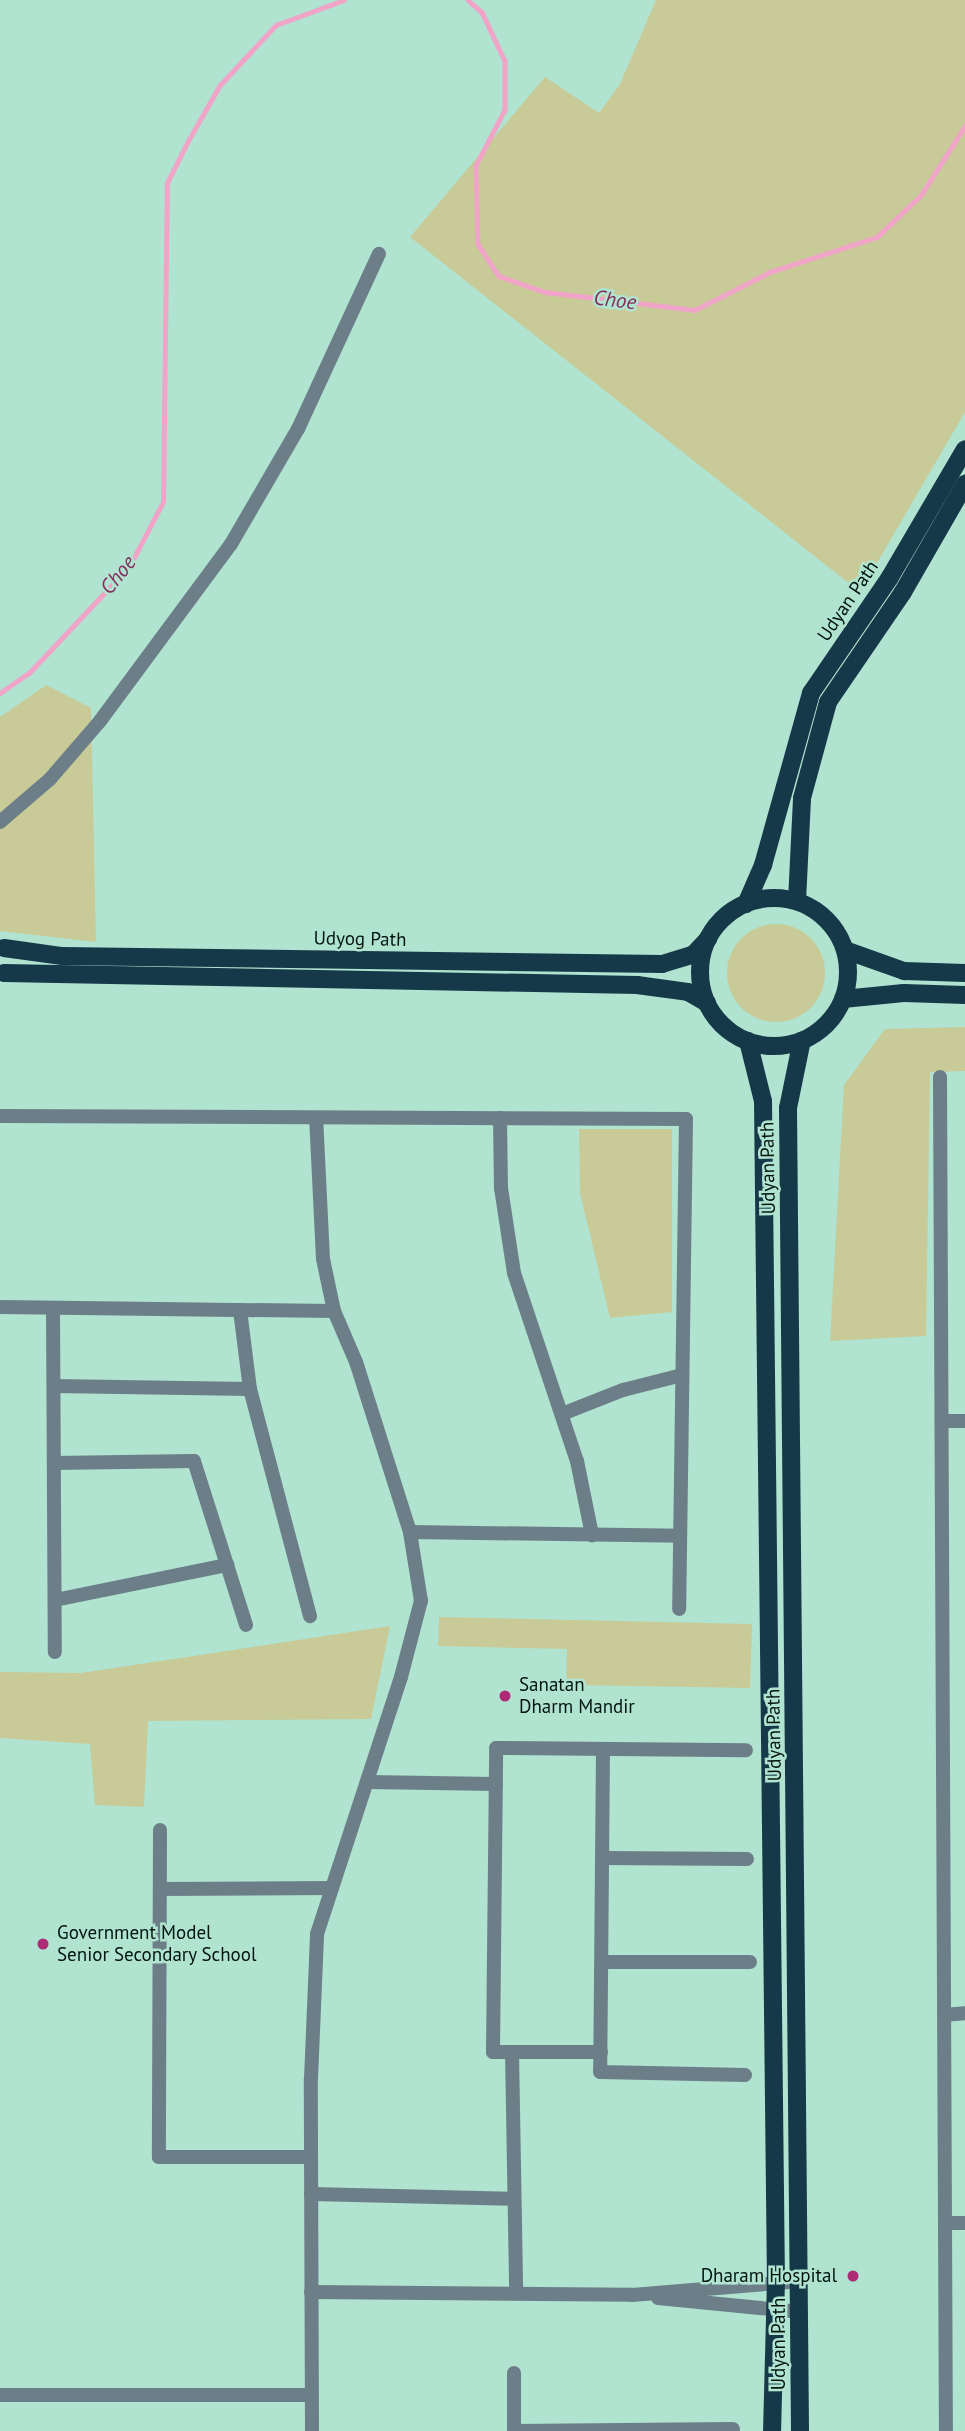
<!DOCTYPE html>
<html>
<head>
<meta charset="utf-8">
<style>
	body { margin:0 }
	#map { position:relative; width:965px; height:2431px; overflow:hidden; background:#b0e3d0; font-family:"PT Sans",sans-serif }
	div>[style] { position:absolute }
	.green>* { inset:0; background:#c8cb98 }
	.round { border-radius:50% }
	.stream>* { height:4.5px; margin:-2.25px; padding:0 2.25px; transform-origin:2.25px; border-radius:2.25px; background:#f0a4c7 }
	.minor>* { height:14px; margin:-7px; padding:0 7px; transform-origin:7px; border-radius:7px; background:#6c7f88 }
	.major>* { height:18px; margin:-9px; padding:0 9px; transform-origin:9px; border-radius:9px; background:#163949 }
	.major>.ring { margin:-9px; padding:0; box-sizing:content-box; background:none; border:18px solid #163949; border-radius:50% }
	.dots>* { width:19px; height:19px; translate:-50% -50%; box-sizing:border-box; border:4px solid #b0e3d0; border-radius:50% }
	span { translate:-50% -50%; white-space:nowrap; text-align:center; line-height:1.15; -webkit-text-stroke:5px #b0e3d0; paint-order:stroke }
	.street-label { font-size:19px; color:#03150f }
	.poi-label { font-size:19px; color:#03150f }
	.left { translate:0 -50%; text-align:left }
	.right { translate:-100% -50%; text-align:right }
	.water-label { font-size:21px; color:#842e5c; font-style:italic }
</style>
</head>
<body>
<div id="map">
	<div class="green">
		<i style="clip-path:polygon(656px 0,965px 0,965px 412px,860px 592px,410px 237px,545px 77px,599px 113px,620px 84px)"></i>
		<i style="clip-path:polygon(46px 685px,91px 708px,96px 942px,0 931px,0 717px)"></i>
		<i class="round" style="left:727px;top:924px;width:98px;height:98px"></i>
		<i style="clip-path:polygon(965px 1027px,965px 1071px,930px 1072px,926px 1336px,830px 1341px,844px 1085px,885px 1029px)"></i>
		<i style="clip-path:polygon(579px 1129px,672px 1129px,672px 1312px,610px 1318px,580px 1193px)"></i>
		<i style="clip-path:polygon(439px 1617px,752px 1624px,750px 1688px,566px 1685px,567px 1649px,438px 1646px)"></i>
		<i style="clip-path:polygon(390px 1626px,371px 1719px,148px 1721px,144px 1807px,95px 1805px,90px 1744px,0 1738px,0 1672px,81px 1673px)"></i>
	</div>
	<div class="stream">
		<i style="left:468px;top:0;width:18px;rotate:41deg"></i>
		<i style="left:482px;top:12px;width:54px;rotate:64.9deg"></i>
		<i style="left:505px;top:61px;width:49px;rotate:90deg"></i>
		<i style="left:505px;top:110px;width:63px;rotate:117.4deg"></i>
		<i style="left:476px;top:166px;width:78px;rotate:88.5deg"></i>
		<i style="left:478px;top:244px;width:38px;rotate:57deg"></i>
		<i style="left:499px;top:276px;width:49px;rotate:19.2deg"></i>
		<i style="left:545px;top:292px;width:151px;rotate:6.8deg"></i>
		<i style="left:695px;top:310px;width:84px;rotate:-26.9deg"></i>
		<i style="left:770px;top:272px;width:113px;rotate:-18.1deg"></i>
		<i style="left:877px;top:237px;width:61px;rotate:-43.7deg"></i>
		<i style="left:921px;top:195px;width:82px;rotate:-57.5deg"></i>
		<i style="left:0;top:693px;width:35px;rotate:-35deg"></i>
		<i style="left:29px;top:673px;width:146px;rotate:-46.7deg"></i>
		<i style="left:129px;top:567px;width:73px;rotate:-62.4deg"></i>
		<i style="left:163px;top:502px;width:319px;rotate:-89.3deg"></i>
		<i style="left:167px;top:183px;width:47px;rotate:-63.4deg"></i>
		<i style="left:188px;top:141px;width:64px;rotate:-60.3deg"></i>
		<i style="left:220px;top:85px;width:82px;rotate:-47deg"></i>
		<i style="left:276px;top:25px;width:72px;rotate:-20.2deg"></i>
	</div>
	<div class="minor">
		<i style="left:0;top:822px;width:66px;rotate:-40.7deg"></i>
		<i style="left:50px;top:779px;width:77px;rotate:-49.2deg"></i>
		<i style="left:100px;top:721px;width:220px;rotate:-53.5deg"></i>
		<i style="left:231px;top:544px;width:133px;rotate:-59.8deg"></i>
		<i style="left:298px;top:429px;width:193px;rotate:-65.2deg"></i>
		<i style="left:940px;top:1077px;width:1354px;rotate:89.75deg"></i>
		<i style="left:0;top:1116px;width:686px;rotate:0.25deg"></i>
		<i style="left:686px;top:1119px;width:490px;rotate:90.8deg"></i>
		<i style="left:500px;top:1118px;width:70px;rotate:89.2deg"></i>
		<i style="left:501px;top:1188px;width:86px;rotate:81.3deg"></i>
		<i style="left:514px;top:1273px;width:198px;rotate:71.5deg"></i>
		<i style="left:577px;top:1461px;width:76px;rotate:78.5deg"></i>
		<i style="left:0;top:1307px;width:334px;rotate:0.7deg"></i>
		<i style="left:53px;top:1308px;width:344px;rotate:89.7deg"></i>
		<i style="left:240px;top:1310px;width:80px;rotate:82.8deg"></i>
		<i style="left:250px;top:1389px;width:235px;rotate:75.2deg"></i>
		<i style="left:54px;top:1386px;width:196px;rotate:0.9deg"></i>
		<i style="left:562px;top:1414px;width:66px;rotate:-21.5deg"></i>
		<i style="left:623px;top:1390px;width:61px;rotate:-14.3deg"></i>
		<i style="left:942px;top:1421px;width:23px"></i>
		<i style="left:54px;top:1463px;width:140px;rotate:-0.8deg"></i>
		<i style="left:194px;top:1461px;width:172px;rotate:72.4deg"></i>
		<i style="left:410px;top:1532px;width:270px;rotate:0.8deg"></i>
		<i style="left:55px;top:1600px;width:176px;rotate:-11.5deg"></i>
		<i style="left:603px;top:1749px;width:323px;rotate:90.5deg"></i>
		<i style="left:600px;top:2072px;width:145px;rotate:1.2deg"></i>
		<i style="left:367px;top:1782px;width:129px;rotate:0.9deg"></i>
		<i style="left:160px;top:1830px;width:327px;rotate:90.2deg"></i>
		<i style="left:159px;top:2157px;width:152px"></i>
		<i style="left:602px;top:1858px;width:145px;rotate:0.4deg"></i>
		<i style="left:160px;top:1889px;width:172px;rotate:-0.3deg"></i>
		<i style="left:602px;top:1962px;width:148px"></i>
		<i style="left:944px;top:2015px;width:21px;rotate:-5deg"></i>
		<i style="left:512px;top:2052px;width:241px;rotate:89deg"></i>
		<i style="left:601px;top:2052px;width:108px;rotate:180deg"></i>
		<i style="left:493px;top:2052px;width:304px;rotate:-89.4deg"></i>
		<i style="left:496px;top:1748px;width:250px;rotate:0.5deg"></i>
		<i style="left:311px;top:2194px;width:203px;rotate:1.4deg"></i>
		<i style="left:945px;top:2223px;width:20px"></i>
		<i style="left:311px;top:2292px;width:321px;rotate:0.5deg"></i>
		<i style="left:632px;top:2295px;width:170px;rotate:-4.7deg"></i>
		<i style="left:658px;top:2298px;width:143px;rotate:5.6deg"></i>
		<i style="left:514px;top:2373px;width:58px;rotate:90deg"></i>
		<i style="left:514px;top:2431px;width:219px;rotate:-0.5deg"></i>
		<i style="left:0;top:2395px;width:311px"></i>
		<i style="left:312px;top:2431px;width:352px;rotate:-90.2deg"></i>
		<i style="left:311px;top:2079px;width:145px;rotate:-87.6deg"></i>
		<i style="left:317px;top:1934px;width:270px;rotate:-71.9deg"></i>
		<i style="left:401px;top:1677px;width:79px;rotate:-75.3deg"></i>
		<i style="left:421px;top:1601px;width:70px;rotate:-99.1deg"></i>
		<i style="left:410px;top:1532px;width:178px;rotate:-107.6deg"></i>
		<i style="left:356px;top:1362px;width:56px;rotate:-113.3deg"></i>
		<i style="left:334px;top:1311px;width:53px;rotate:-101.9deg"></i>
		<i style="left:323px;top:1259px;width:141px;rotate:-92.8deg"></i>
	</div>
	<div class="major">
		<i class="ring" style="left:700px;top:898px;width:130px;height:130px"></i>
		<i style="left:797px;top:901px;width:103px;rotate:-87.2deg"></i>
		<i style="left:802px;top:798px;width:99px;rotate:-74.8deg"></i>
		<i style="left:828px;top:702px;width:133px;rotate:-55.7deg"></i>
		<i style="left:903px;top:592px;width:125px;rotate:-60.1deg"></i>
		<i style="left:746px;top:904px;width:43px;rotate:-66.4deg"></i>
		<i style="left:763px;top:865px;width:179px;rotate:-74.4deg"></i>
		<i style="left:811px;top:693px;width:140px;rotate:-55.7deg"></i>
		<i style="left:890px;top:577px;width:148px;rotate:-59.6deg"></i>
		<i style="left:4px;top:948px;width:59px;rotate:7.9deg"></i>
		<i style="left:62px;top:956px;width:600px;rotate:0.76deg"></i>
		<i style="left:662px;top:964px;width:34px;rotate:-17deg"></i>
		<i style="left:694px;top:954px;width:21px;rotate:-47deg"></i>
		<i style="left:845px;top:950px;width:63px;rotate:19.6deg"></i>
		<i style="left:904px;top:971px;width:61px;rotate:1.9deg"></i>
		<i style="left:4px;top:973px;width:633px;rotate:1.09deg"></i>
		<i style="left:637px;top:985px;width:51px;rotate:7.8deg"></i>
		<i style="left:688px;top:992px;width:22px;rotate:30deg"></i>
		<i style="left:843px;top:999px;width:61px;rotate:-5.6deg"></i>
		<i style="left:904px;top:993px;width:61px;rotate:1.9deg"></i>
		<i style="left:748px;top:1041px;width:62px;rotate:76deg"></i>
		<i style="left:763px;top:1101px;width:1179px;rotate:89.37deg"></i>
		<i style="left:776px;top:2280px;width:151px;rotate:91.5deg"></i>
		<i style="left:800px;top:2431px;width:1323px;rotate:-90.52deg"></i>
		<i style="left:788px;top:1108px;width:69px;rotate:-78.4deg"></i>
	</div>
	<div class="dots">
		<i style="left:505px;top:1696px;background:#ad2b75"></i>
		<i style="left:43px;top:1944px;background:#ad2b75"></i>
		<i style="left:853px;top:2276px;background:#ad2b75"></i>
	</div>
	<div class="street-label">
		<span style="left:848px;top:601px;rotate:-56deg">Udyan Path</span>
		<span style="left:360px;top:939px;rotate:1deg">Udyog Path</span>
		<span style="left:768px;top:1168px;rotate:-91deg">Udyan Path</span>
		<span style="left:774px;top:1735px;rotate:-91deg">Udyan Path</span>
		<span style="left:779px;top:2344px;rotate:-90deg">Udyan Path</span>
	</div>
	<div class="poi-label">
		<span class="left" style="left:519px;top:1696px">Sanatan<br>Dharm Mandir</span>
		<span class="left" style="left:57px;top:1944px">Government Model<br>Senior Secondary School</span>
		<span class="right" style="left:837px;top:2276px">Dharam Hospital</span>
	</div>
	<div class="water-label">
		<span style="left:615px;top:300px;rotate:7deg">Choe</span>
		<span style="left:118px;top:575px;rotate:-51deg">Choe</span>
	</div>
</div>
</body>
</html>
